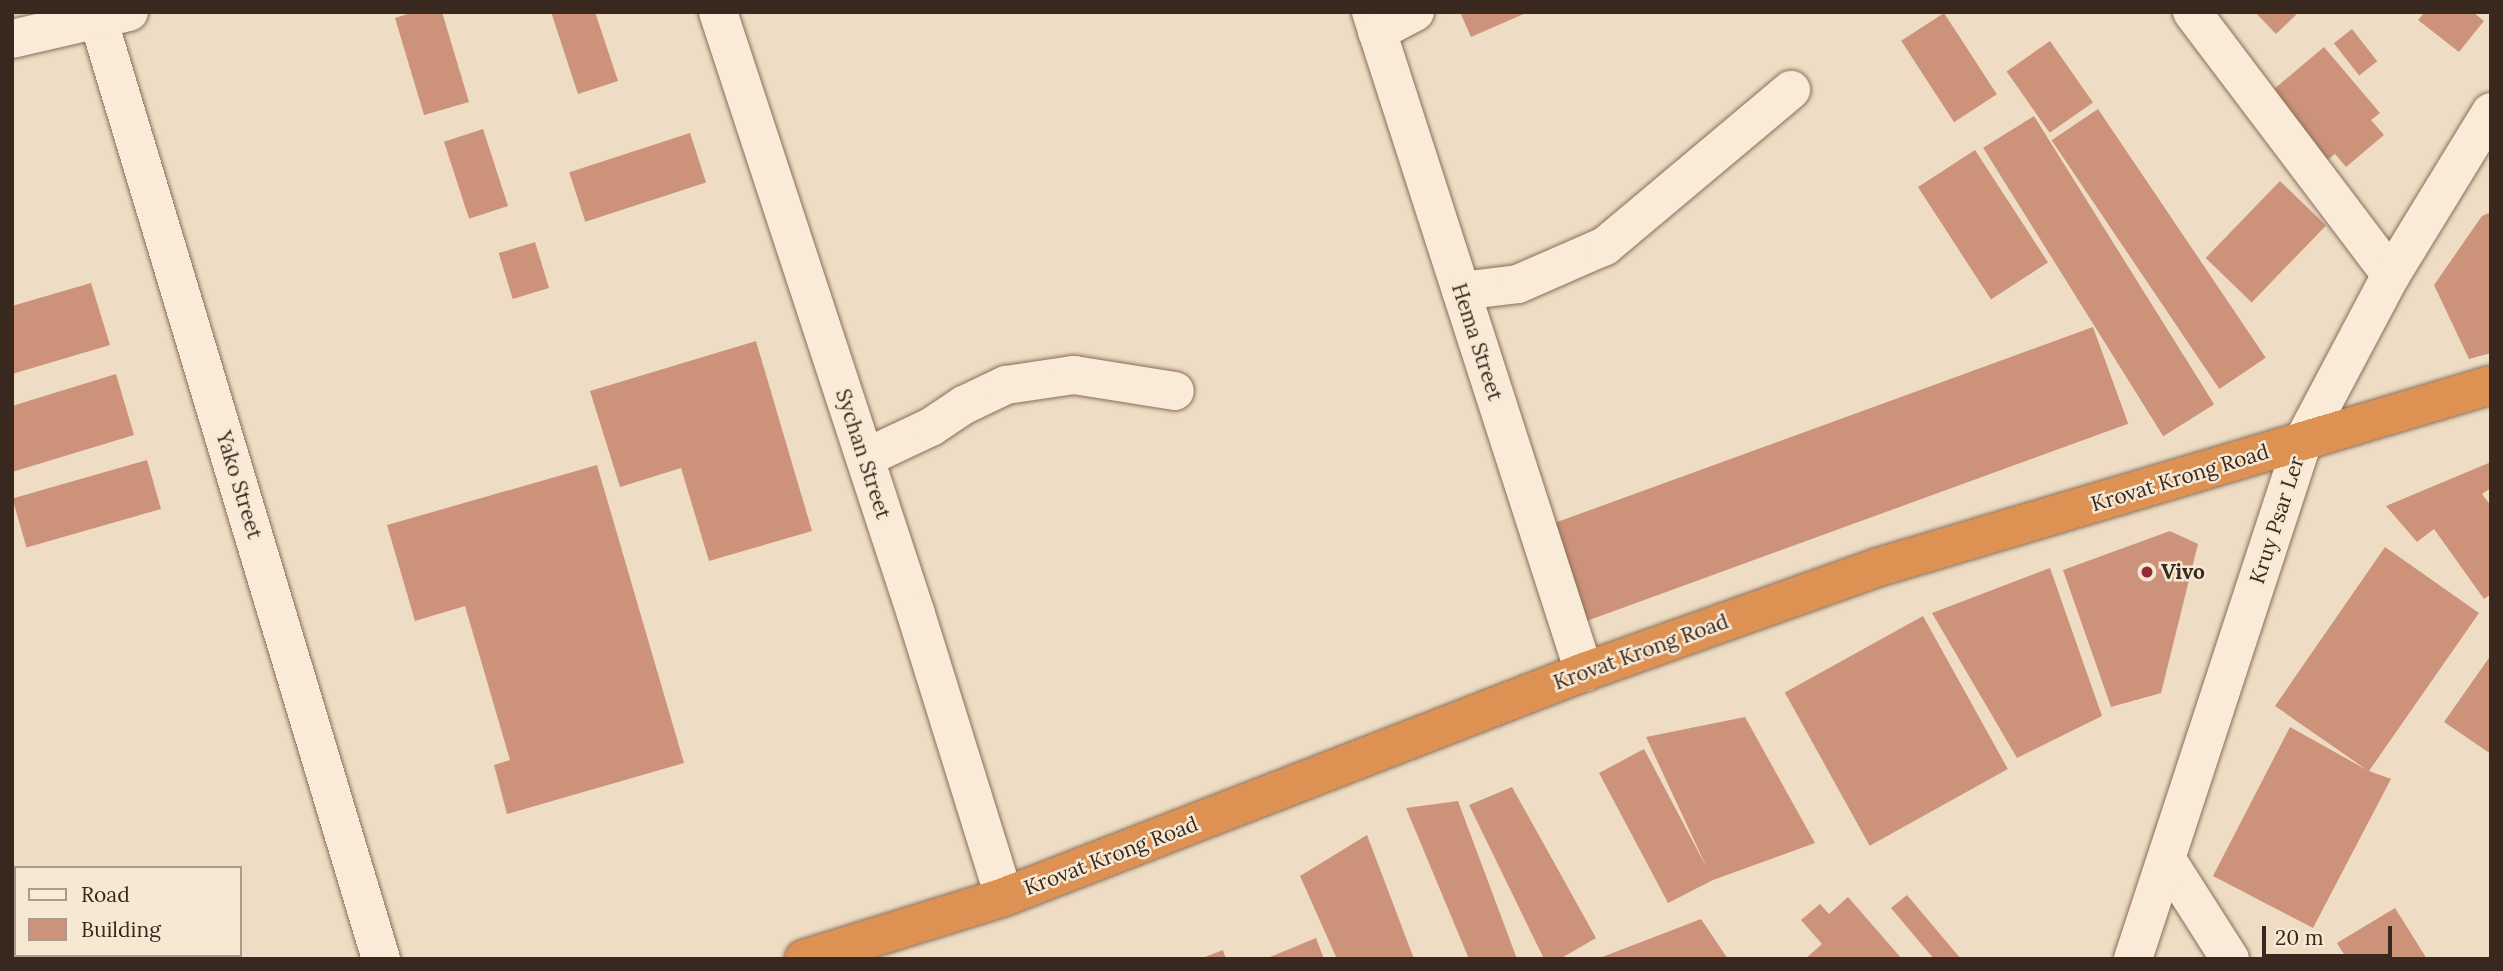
<!DOCTYPE html>
<html>
<head>
<meta charset="utf-8">
<style>
	body { margin:0 }
	#map { position:relative; width:2503px; height:971px; overflow:hidden; background:#eeddc4; font-family:Lora,serif }
	div>[style] { position:absolute }
	.building>* { inset:0; background:#cc937a; transform-origin:0 0 }
	.roads { filter:drop-shadow(0 0 2px #896e5a) drop-shadow(0 0 2px #896e5a) }
	.minor>* { height:38px; margin:-19px; padding:0 19px; transform-origin:19px; border-radius:19px; background:#f9ebd7 }
	.highway>* { height:38px; margin:-19px; padding:0 19px; transform-origin:19px; border-radius:19px; background:#dd9254 }
	.dots>* { width:19px; height:19px; translate:-50% -50%; box-sizing:border-box; border:4px solid #f6e8d3; border-radius:50% }
	span { translate:-50% -50%; white-space:nowrap; text-align:center; line-height:1.15; -webkit-text-stroke:5px #f6e8d3; paint-order:stroke }
	.street-label { font-size:21px; color:#39281e }
	.poi-label { font-size:21px; color:#39281e; font-weight:700 }
	.left { translate:0 -50%; text-align:left }
	.frame { position:absolute; inset:0; border:14px solid #39281e; pointer-events:none }
	.legend { position:absolute; left:14px; top:866px; width:228px; height:91px; box-sizing:border-box; background:#f6e8d3; border:2px solid #aa9b8b; margin:0; padding:9px 12px; list-style:none; font-size:21px; color:#39281e }
	.legend li { display:flex; align-items:center; gap:14px; height:35px }
	.legend b { width:35px; border:2px solid #aa9b8b }
	.scale { position:absolute; left:2262px; top:926px; width:130px; height:32px; box-sizing:border-box; border:4px solid #39281e; border-top:0; padding-left:9px; font-size:21px; line-height:24px; white-space:nowrap; color:#39281e; -webkit-text-stroke:5px #f6e8d3; paint-order:stroke }
</style>
</head>
<body>
<div id="map">
	<div class="building">
		<i style="clip-path:polygon(414px 12px,442px 12px,469px 102px,424px 115px,395px 18px)"></i>
		<i style="clip-path:polygon(551px 12px,595px 12px,618px 81px,578px 94px)"></i>
		<i style="clip-path:polygon(1460px 12px,1528px 12px,1471px 37px)"></i>
		<i style="clip-path:polygon(2255px 12px,2299px 12px,2276px 34px)"></i>
		<i style="clip-path:polygon(2425px 12px,2473px 12px,2484px 21px,2459px 52px,2418px 20px)"></i>
		<i style="left:1944px;top:13px;width:97px;height:51px;rotate:57deg"></i>
		<i style="left:2352px;top:29px;width:41px;height:23px;rotate:52deg"></i>
		<i style="left:2050px;top:41px;width:75px;height:53px;rotate:55deg"></i>
		<i style="clip-path:polygon(2324px 47px,2380px 113px,2371px 120px,2384px 135px,2346px 167px,2335px 154px,2318px 167px,2261px 100px)"></i>
		<i style="left:2098px;top:109px;width:300px;height:56px;rotate:56deg"></i>
		<i style="left:2034px;top:116px;width:340px;height:60px;rotate:58deg"></i>
		<i style="left:483px;top:129px;width:81px;height:41px;rotate:72deg"></i>
		<i style="left:690px;top:133px;width:52px;height:127px;rotate:72deg"></i>
		<i style="left:1975px;top:150px;width:134px;height:68px;rotate:57deg"></i>
		<i style="left:2280px;top:181px;width:64px;height:107px;rotate:44deg"></i>
		<i style="clip-path:polygon(2491px 212px,2491px 353px,2469px 359px,2434px 285px,2482px 216px)"></i>
		<i style="left:535px;top:242px;width:48px;height:38px;rotate:73deg"></i>
		<i style="clip-path:polygon(91px 283px,110px 345px,12px 374px,12px 306px)"></i>
		<i style="left:2093px;top:327px;width:103px;height:580px;rotate:70deg"></i>
		<i style="clip-path:polygon(756px 341px,812px 531px,709px 561px,681px 468px,620px 487px,590px 391px)"></i>
		<i style="clip-path:polygon(116px 374px,134px 435px,12px 472px,12px 406px)"></i>
		<i style="left:147px;top:460px;width:51px;height:140px;rotate:74deg"></i>
		<i style="clip-path:polygon(2491px 462px,2491px 488px,2482px 494px,2491px 506px,2491px 594px,2484px 599px,2434px 529px,2417px 542px,2386px 506px)"></i>
		<i style="clip-path:polygon(597px 465px,684px 763px,507px 814px,494px 765px,510px 760px,465px 606px,415px 621px,387px 525px)"></i>
		<i style="clip-path:polygon(2170px 531px,2198px 544px,2161px 693px,2111px 707px,2063px 570px)"></i>
		<i style="clip-path:polygon(2385px 547px,2479px 613px,2369px 771px,2391px 779px,2313px 928px,2213px 876px,2290px 727px,2367px 770px,2275px 706px)"></i>
		<i style="clip-path:polygon(2050px 568px,2102px 716px,2017px 758px,1932px 613px)"></i>
		<i style="left:1923px;top:616px;width:175px;height:158px;rotate:61deg"></i>
		<i style="clip-path:polygon(2491px 655px,2491px 754px,2444px 722px)"></i>
		<i style="clip-path:polygon(1745px 717px,1815px 843px,1713px 880px,1668px 903px,1599px 773px,1644px 749px,1707px 868px,1646px 737px)"></i>
		<i style="clip-path:polygon(1512px 787px,1596px 938px,1560px 959px,1544px 959px,1469px 805px)"></i>
		<i style="clip-path:polygon(1458px 801px,1517px 959px,1469px 959px,1406px 808px)"></i>
		<i style="clip-path:polygon(1367px 835px,1414px 959px,1337px 959px,1300px 876px)"></i>
		<i style="clip-path:polygon(1907px 895px,1961px 959px,1934px 959px,1891px 908px)"></i>
		<i style="clip-path:polygon(1848px 897px,1902px 959px,1805px 959px,1822px 944px,1801px 920px,1820px 904px,1829px 914px)"></i>
		<i style="clip-path:polygon(2395px 908px,2427px 959px,2347px 959px,2337px 943px)"></i>
		<i style="clip-path:polygon(1701px 919px,1728px 959px,1597px 959px)"></i>
		<i style="clip-path:polygon(1316px 938px,1324px 959px,1265px 959px)"></i>
		<i style="clip-path:polygon(1223px 950px,1226px 959px,1200px 959px)"></i>
		<i style="clip-path:polygon(16px 952px,16px 955px,108px 955px,109px 959px,12px 959px,12px 953px)"></i>
	</div>
	<div class="roads">
		<div class="minor">
			<i style="left:96px;top:12px;width:989px;rotate:73.25deg"></i>
			<i style="left:718px;top:12px;width:634px;rotate:71.79deg"></i>
			<i style="left:916px;top:614px;width:296px;rotate:72.7deg"></i>
			<i style="left:1371px;top:12px;width:694px;rotate:72.11deg"></i>
			<i style="left:2192px;top:12px;width:330px;rotate:52.9deg"></i>
			<i style="left:1377px;top:32px;width:43px;rotate:-27.8deg"></i>
			<i style="left:12px;top:39px;width:120px;rotate:-13deg"></i>
			<i style="left:1461px;top:291px;width:57px;rotate:-7deg"></i>
			<i style="left:1518px;top:284px;width:95px;rotate:-23.6deg"></i>
			<i style="left:1605px;top:246px;width:243px;rotate:-40deg"></i>
			<i style="left:865px;top:458px;width:73px;rotate:-25.2deg"></i>
			<i style="left:931px;top:427px;width:40px;rotate:-34deg"></i>
			<i style="left:964px;top:405px;width:47px;rotate:-25.5deg"></i>
			<i style="left:1006px;top:385px;width:69px;rotate:-8.4deg"></i>
			<i style="left:1074px;top:375px;width:102px;rotate:9deg"></i>
			<i style="left:2167px;top:860px;width:117px;rotate:57.5deg"></i>
			<i style="left:2133px;top:959px;width:545px;rotate:-71.83deg"></i>
			<i style="left:2303px;top:441px;width:188px;rotate:-62.1deg"></i>
			<i style="left:2391px;top:275px;width:191px;rotate:-58.5deg"></i>
		</div>
		<div class="highway">
			<i style="left:804px;top:959px;width:209px;rotate:-17.2deg"></i>
			<i style="left:1004px;top:897px;width:622px;rotate:-21.2deg"></i>
			<i style="left:1584px;top:672px;width:313px;rotate:-19.6deg"></i>
			<i style="left:1879px;top:567px;width:638px;rotate:-16.56deg"></i>
		</div>
	</div>
	<div class="dots">
		<i style="left:2147px;top:572px;background:#982a37"></i>
	</div>
	<div class="street-label">
		<span style="left:1477px;top:342px;rotate:72deg">Hema Street</span>
		<span style="left:863px;top:454px;rotate:72deg">Sychan Street</span>
		<span style="left:2180px;top:478px;rotate:-17deg">Krovat Krong Road</span>
		<span style="left:239px;top:485px;rotate:73deg">Yako Street</span>
		<span style="left:2277px;top:520px;rotate:-72deg">Kruy Psar Ler</span>
		<span style="left:1641px;top:652px;rotate:-20deg">Krovat Krong Road</span>
		<span style="left:1111px;top:856px;rotate:-21deg">Krovat Krong Road</span>
	</div>
	<div class="poi-label">
		<span class="left" style="left:2161px;top:572px">Vivo</span>
	</div>
	<div class="frame"></div>
	<ul class="legend">
	<li><b style="height:9px;background:#f9ebd7"></b>Road</li>
	<li><b style="height:19px;background:#cc937a"></b>Building</li>
	</ul>
	<div class="scale">20 m</div>
</div>
</body>
</html>
